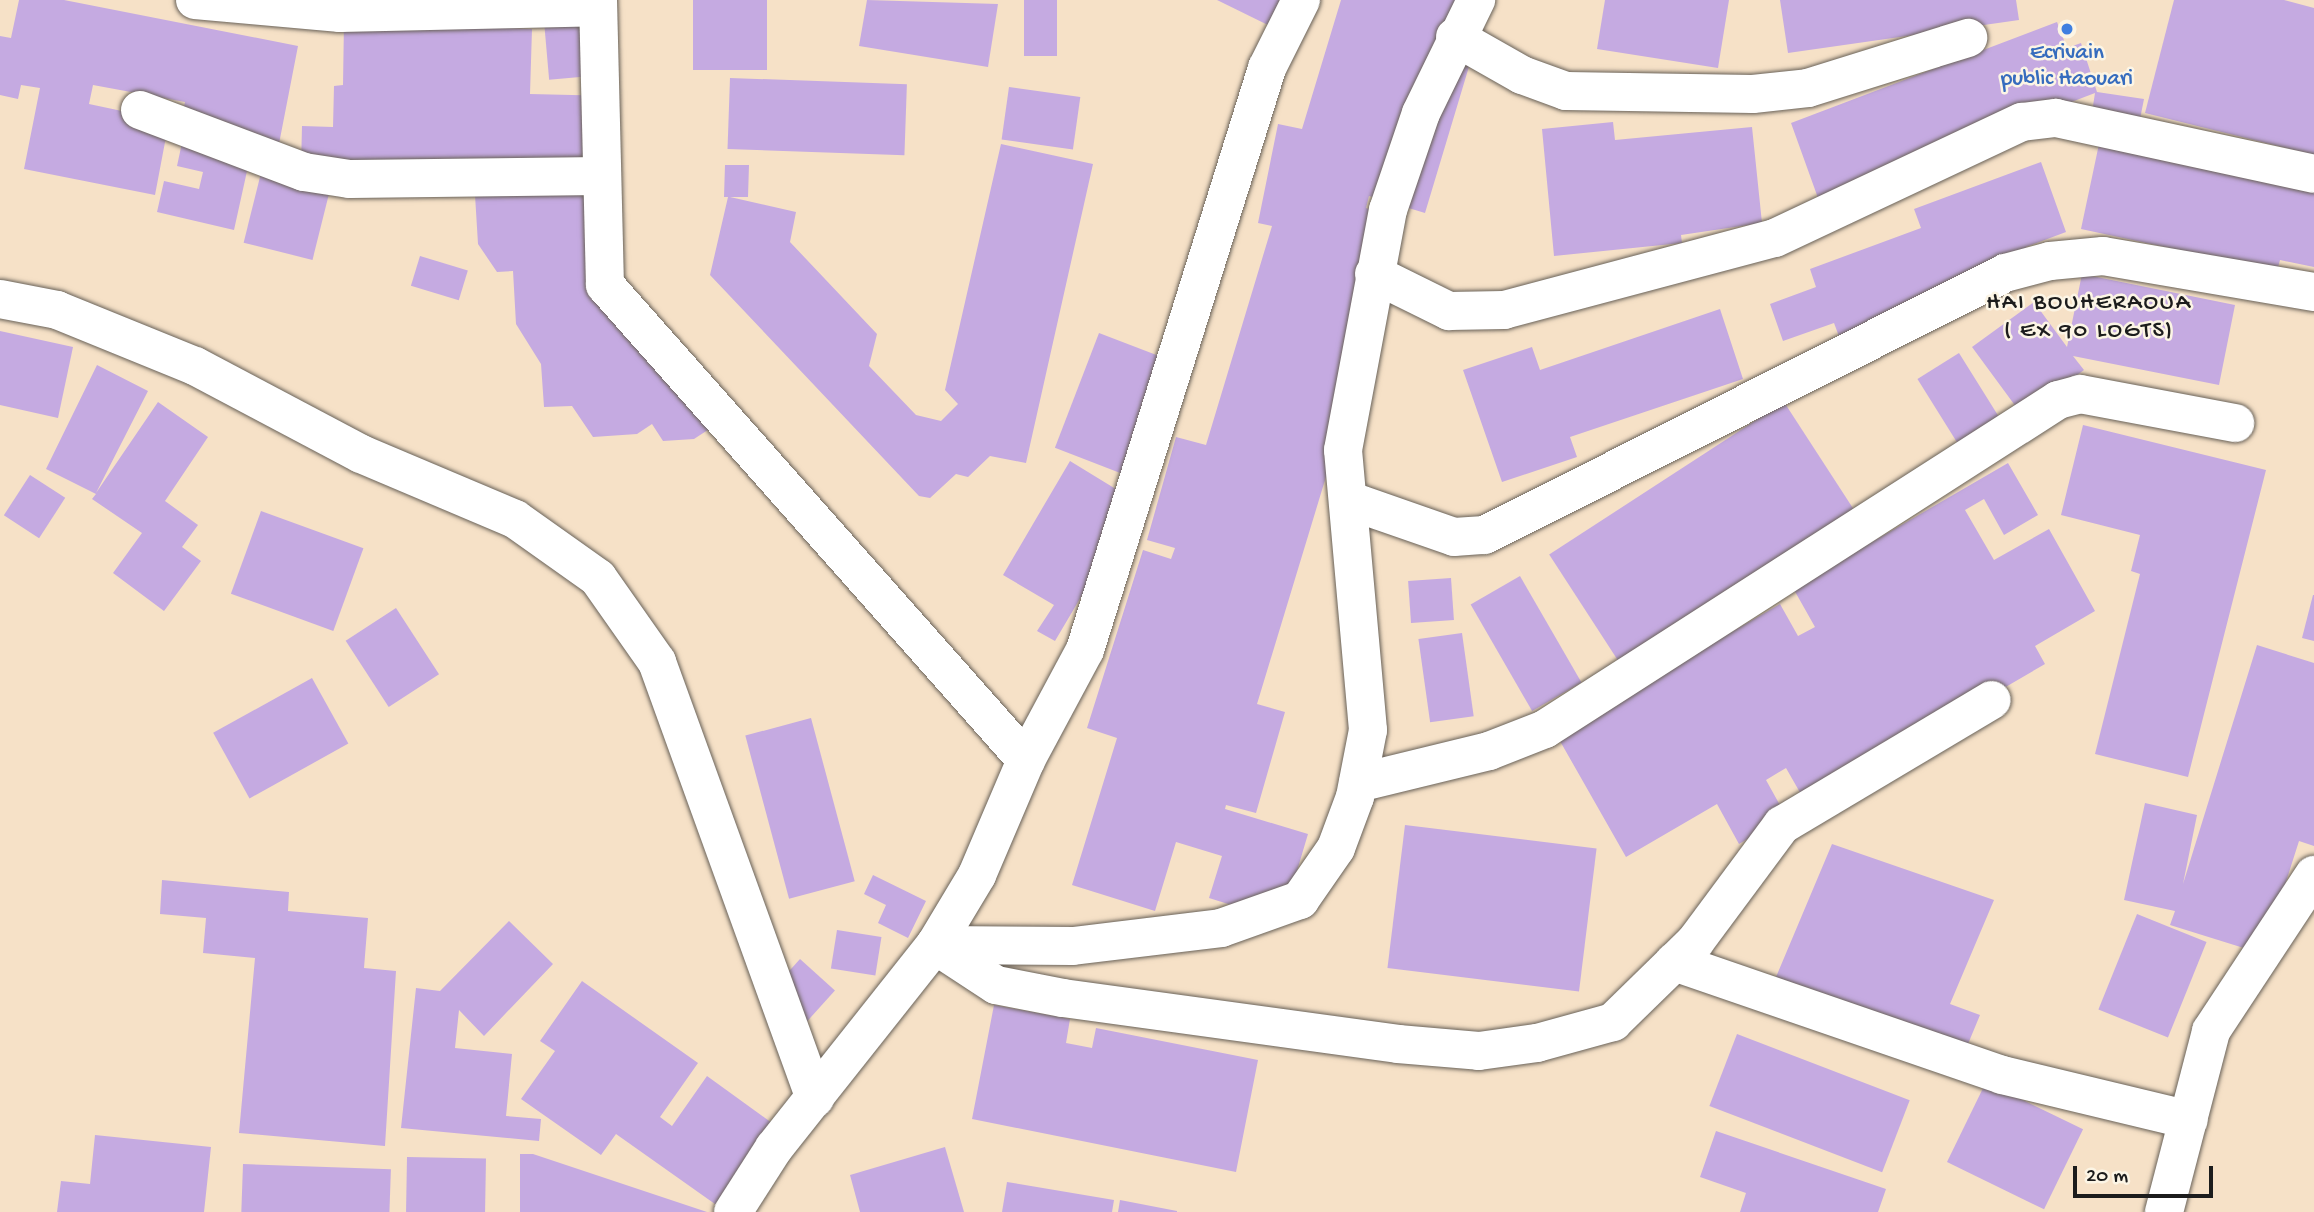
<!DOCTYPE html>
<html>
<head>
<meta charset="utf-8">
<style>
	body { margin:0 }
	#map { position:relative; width:2314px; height:1212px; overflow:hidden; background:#f6e1c7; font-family:"Gochi Hand",sans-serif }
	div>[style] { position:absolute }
	.building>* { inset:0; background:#c5aae1; transform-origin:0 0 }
	.roads { filter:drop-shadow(0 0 2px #686158) drop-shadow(0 0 2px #686158) }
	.minor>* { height:38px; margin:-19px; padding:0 19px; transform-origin:19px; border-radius:19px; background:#fff }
	.tertiary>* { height:38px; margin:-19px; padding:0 19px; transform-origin:19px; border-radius:19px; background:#fff }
	.secondary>* { height:38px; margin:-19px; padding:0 19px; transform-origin:19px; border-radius:19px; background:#fff }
	.dots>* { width:19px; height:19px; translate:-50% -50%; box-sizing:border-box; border:4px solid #fcf5e5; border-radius:50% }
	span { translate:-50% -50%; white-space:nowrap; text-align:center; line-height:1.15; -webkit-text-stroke:5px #fcf5e5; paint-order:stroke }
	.shop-label { font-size:23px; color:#366cbe }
	.neighbourhood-label { font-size:24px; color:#1c1c1c; letter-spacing:2px }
	.scale { position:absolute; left:2073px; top:1166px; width:140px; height:32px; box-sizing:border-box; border:4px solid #1c1c1c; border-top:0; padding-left:9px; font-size:21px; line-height:24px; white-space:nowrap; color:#1c1c1c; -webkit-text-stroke:5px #fcf5e5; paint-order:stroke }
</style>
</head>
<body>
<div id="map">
	<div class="building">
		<i style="clip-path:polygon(19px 0,64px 0,298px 46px,278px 149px,179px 129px,185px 102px,93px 85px,89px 104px,169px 121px,155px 195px,24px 169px,40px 88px,21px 85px,18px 99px,0 95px,0 36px,11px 38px)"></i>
		<i style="left:693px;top:0;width:74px;height:70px"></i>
		<i style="clip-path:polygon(867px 0,998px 4px,988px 67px,859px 46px)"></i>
		<i style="left:1024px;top:0;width:33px;height:56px"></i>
		<i style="clip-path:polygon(1217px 0,1301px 0,1284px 33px)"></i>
		<i style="clip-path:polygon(1341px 0,1489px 0,1425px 213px,1369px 196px,1366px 208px,1404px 220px,1257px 704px,1285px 712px,1256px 813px,1226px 805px,1225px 809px,1308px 834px,1282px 921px,1209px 898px,1222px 856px,1176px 842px,1155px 911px,1072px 885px,1117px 738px,1087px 728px,1143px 550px,1171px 559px,1175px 548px,1147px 540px,1176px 437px,1206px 445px,1272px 226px,1258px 223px,1278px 124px,1302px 129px)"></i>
		<i style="clip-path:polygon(1605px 0,1729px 0,1718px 68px,1597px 49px)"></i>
		<i style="clip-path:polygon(1780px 0,2016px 0,2019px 20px,1788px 53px)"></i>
		<i style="clip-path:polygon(2174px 0,2284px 0,2314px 8px,2314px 155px,2145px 113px)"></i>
		<i style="left:589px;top:19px;width:57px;height:45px;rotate:85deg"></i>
		<i style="clip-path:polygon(344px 21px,532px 29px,530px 94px,614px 96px,612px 171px,301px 167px,302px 126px,333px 127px,334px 86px,343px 85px)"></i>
		<i style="clip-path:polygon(2057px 22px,2067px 48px,2081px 43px,2097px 92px,2144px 99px,2140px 119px,2092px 112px,2095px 93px,1818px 198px,1791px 123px)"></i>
		<i style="left:730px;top:78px;width:177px;height:71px;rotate:2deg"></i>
		<i style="left:1009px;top:87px;width:72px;height:53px;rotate:8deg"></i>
		<i style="clip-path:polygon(1613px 122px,1615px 140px,1752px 127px,1762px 223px,1681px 235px,1682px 243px,1554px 256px,1542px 129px)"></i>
		<i style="clip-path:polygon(183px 138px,251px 153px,234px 230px,157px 212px,164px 181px,199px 189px,203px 172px,177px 166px)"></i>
		<i style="clip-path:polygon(1001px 144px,1093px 164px,1026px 463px,990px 456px,968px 477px,956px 474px,930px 498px,919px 496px,710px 275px,728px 197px,724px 197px,725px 165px,749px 165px,748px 197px,730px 197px,796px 212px,790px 242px,877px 334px,869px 366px,916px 415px,941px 421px,958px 404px,945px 390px)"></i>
		<i style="clip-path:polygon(2099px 144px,2314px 189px,2314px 267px,2280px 260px,2277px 271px,2081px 229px)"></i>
		<i style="clip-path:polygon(2041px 162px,2066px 232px,2026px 247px,2034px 269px,1840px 339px,1834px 323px,1783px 341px,1770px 304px,1816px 287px,1810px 269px,1921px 228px,1914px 209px)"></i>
		<i style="left:262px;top:169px;width:71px;height:76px;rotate:14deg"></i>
		<i style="clip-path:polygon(612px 187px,616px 266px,720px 422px,694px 439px,663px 441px,652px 424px,637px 434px,593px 437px,572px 406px,544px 407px,541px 364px,516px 324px,513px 271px,497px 272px,478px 244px,475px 195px)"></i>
		<i style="left:420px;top:256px;width:50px;height:31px;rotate:17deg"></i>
		<i style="clip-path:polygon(2082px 274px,2235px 305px,2219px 385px,2073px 356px,2084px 370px,2022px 415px,1972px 347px,2034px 302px,2067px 347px)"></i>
		<i style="clip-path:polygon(1720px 309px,1743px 379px,1570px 437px,1577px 457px,1502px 482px,1463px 370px,1532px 347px,1540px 370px)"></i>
		<i style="clip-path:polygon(0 331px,73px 347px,58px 418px,0 405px)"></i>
		<i style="left:1099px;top:333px;width:72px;height:123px;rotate:21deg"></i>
		<i style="left:1959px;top:353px;width:84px;height:49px;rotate:58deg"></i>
		<i style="clip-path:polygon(97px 365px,148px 391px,96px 493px,158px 402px,208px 437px,165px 501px,198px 525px,182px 547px,201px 561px,164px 611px,113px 573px,142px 533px,92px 499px,96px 494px,46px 469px)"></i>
		<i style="left:1784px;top:402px;width:135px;height:280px;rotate:57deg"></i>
		<i style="clip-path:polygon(2083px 425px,2266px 470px,2188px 777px,2095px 754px,2140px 574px,2131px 571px,2140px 535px,2061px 515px)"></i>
		<i style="clip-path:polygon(1070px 461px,1137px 502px,1055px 641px,1037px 631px,1054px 605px,1003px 575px)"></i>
		<i style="clip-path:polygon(2008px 463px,2038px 515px,2004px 535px,1984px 499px,1965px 510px,1994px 560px,2049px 529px,2095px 611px,2035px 646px,2045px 664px,1806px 803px,1786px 768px,1766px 780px,1786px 816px,1739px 844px,1717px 804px,1626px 857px,1556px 734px,1780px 604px,1798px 636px,1815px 627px,1793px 588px)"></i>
		<i style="left:30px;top:475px;width:42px;height:48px;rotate:33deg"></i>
		<i style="left:261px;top:511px;width:109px;height:88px;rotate:20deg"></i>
		<i style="left:1520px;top:576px;width:123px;height:57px;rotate:60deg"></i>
		<i style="left:1451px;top:578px;width:42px;height:43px;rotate:86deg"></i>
		<i style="clip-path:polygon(2313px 595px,2314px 595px,2314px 641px,2302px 638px)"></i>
		<i style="left:396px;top:608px;width:79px;height:60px;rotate:57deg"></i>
		<i style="left:1462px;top:633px;width:84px;height:44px;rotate:82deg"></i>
		<i style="clip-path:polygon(2257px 645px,2314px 663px,2314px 846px,2299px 841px,2263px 954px,2170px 925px,2175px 911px,2124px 900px,2145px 803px,2197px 815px,2183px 884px)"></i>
		<i style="left:312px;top:678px;width:75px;height:113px;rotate:61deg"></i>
		<i style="left:811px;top:718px;width:169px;height:68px;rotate:75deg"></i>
		<i style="left:1405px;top:825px;width:193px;height:144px;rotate:7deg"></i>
		<i style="clip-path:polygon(1832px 844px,1994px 900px,1950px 1004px,1980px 1015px,1968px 1044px,1776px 977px)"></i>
		<i style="clip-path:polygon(873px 875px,926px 901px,908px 938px,878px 923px,886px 905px,864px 894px)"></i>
		<i style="clip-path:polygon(162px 880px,289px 892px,288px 911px,368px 918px,364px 968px,396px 971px,385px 1146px,239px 1133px,255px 958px,203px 953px,206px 918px,160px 914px)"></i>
		<i style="left:2137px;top:914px;width:75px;height:103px;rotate:22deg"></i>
		<i style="clip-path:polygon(509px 921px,553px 964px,484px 1036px,459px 1010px,455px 1048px,512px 1054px,506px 1116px,541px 1119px,539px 1141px,401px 1128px,416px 988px,440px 991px)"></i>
		<i style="left:837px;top:930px;width:45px;height:39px;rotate:9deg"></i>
		<i style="left:800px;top:959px;width:47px;height:47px;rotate:42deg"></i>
		<i style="clip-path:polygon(582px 981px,698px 1063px,660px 1117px,672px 1126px,707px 1076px,779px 1128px,722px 1209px,616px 1134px,601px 1155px,521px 1099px,555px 1051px,540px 1041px)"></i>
		<i style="clip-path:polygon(994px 1005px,1070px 1019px,1066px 1043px,1092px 1048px,1096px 1028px,1258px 1060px,1236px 1172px,972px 1119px)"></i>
		<i style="left:1737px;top:1034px;width:185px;height:77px;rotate:21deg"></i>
		<i style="left:1986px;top:1082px;width:108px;height:89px;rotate:26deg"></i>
		<i style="clip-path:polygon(1716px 1131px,1886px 1189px,1878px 1212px,1740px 1212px,1746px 1193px,1700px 1177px)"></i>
		<i style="clip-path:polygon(95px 1135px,211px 1147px,204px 1212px,57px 1212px,61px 1181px,90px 1184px)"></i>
		<i style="clip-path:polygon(945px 1147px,964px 1212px,860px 1212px,850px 1175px)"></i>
		<i style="clip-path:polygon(520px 1154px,533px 1154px,707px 1212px,520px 1212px)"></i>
		<i style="left:407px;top:1157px;width:79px;height:55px;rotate:1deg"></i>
		<i style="left:243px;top:1164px;width:148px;height:48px;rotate:2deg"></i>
		<i style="clip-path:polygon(1007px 1182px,1114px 1200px,1112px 1212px,1002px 1212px)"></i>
		<i style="clip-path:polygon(1120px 1200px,1177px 1211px,1177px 1212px,1118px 1212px)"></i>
	</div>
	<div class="roads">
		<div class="minor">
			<i style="left:195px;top:0;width:146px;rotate:5.1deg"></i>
			<i style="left:340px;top:13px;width:258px;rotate:-1.3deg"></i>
			<i style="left:1455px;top:37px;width:77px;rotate:29.6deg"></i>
			<i style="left:1522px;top:75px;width:47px;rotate:20deg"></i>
			<i style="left:1566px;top:91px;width:187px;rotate:0.9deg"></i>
			<i style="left:1753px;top:94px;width:55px;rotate:-6.2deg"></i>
			<i style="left:1808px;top:88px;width:168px;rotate:-17.4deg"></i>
			<i style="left:140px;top:110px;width:175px;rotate:20.7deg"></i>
			<i style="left:304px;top:172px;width:46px;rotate:8.8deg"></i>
			<i style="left:349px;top:179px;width:253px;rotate:-0.7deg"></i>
			<i style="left:1374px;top:274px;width:84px;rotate:26.3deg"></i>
			<i style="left:1449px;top:311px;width:55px;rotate:-1deg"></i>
			<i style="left:1504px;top:310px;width:280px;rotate:-14.9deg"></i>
			<i style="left:1775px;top:238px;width:273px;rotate:-25.2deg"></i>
			<i style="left:2022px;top:122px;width:34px;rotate:-7deg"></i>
			<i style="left:2056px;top:118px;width:264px;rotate:12.2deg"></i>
			<i style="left:0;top:299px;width:58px;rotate:10.9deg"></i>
			<i style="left:57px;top:310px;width:149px;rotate:22.1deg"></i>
			<i style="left:195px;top:366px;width:188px;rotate:27.9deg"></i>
			<i style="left:361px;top:454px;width:167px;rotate:22.9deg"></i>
			<i style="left:515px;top:519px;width:102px;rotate:35.4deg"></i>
			<i style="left:598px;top:578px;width:103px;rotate:54.9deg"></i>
			<i style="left:657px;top:662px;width:464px;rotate:70.1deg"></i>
			<i style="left:1348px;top:500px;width:112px;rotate:19.2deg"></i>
			<i style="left:1454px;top:537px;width:31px;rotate:-4deg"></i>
			<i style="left:1485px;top:535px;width:582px;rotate:-26.74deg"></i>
			<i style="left:2005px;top:273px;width:47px;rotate:-14.9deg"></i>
			<i style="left:2050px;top:261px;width:53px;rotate:-5.4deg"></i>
			<i style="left:2103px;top:256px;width:214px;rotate:9.7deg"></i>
			<i style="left:1358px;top:783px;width:135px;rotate:-13.7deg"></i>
			<i style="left:1489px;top:751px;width:60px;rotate:-21.4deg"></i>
			<i style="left:1545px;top:729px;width:609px;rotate:-32.67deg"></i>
			<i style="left:2058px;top:400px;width:23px;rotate:-15deg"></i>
			<i style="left:2080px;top:394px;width:158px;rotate:10.6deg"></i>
			<i style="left:935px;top:945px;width:138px;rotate:0.4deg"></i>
			<i style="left:1073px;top:946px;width:149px;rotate:-6.9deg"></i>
			<i style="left:1221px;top:928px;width:84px;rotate:-19.5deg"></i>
			<i style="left:1300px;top:900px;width:63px;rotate:-55.3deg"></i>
			<i style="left:1336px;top:848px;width:54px;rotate:-69.6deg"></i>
			<i style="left:1355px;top:797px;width:68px;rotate:-79deg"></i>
			<i style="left:1368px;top:730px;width:281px;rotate:-95.1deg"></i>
			<i style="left:1343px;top:450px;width:244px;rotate:-79.4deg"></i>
			<i style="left:1388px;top:210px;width:102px;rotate:-71.2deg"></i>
			<i style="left:1421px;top:113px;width:126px;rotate:-64deg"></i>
			<i style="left:935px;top:945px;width:73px;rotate:33.3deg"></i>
			<i style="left:996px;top:985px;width:68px;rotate:11deg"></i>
			<i style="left:1063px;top:998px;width:338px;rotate:7.8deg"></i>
			<i style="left:1398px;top:1044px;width:81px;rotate:4.9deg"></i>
			<i style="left:1479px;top:1051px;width:59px;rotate:-7.9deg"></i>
			<i style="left:1537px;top:1043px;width:79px;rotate:-15.4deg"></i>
			<i style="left:1613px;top:1022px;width:115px;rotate:-44.3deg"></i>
			<i style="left:1695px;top:942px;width:146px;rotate:-53.4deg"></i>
			<i style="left:1782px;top:825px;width:244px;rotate:-30.8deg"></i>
			<i style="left:1674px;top:962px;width:347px;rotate:19deg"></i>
			<i style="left:2002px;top:1075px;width:192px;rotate:13.5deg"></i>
			<i style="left:2164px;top:1212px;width:187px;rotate:-75.4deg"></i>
			<i style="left:2211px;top:1031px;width:187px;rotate:-56.6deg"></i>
		</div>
		<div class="tertiary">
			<i style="left:598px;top:0;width:285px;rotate:88.6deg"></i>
			<i style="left:605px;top:285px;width:635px;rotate:48.45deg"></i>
		</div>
		<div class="secondary">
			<i style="left:733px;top:1212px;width:76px;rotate:-57.4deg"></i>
			<i style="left:774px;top:1148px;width:259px;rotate:-51.6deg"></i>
			<i style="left:935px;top:945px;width:82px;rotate:-59deg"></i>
			<i style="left:977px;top:875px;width:125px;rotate:-66.9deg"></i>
			<i style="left:1026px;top:760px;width:125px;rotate:-61.8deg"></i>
			<i style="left:1085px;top:650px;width:610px;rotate:-72.63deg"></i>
			<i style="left:1267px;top:68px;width:76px;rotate:-63.4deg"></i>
		</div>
	</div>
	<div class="dots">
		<i style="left:2067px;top:29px;background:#3f7fe0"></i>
	</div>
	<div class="shop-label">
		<span style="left:2067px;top:67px">Ecrivain<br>public Haouari</span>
	</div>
	<div class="neighbourhood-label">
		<span style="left:2089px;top:318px">HAI BOUHERAOUA<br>( EX 90 LOGTS)</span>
	</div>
	<div class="scale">20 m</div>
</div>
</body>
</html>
